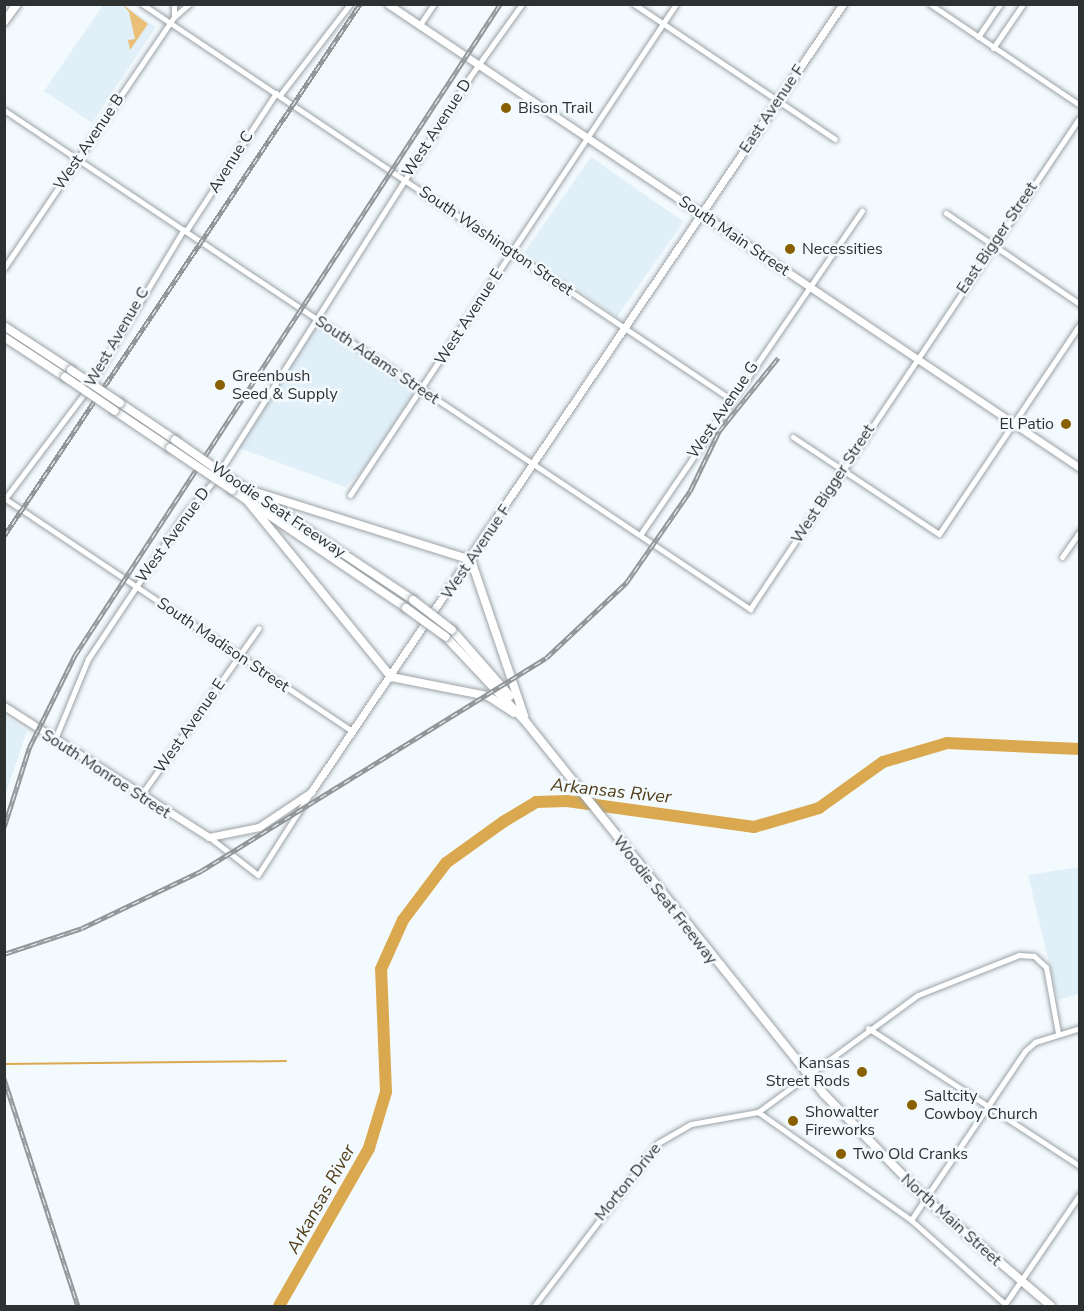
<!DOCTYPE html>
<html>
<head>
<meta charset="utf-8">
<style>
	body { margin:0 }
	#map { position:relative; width:1084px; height:1311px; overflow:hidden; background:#f3fafe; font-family:"Nunito Sans",sans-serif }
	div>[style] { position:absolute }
	.built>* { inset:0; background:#e1f0f8; transform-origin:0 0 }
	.green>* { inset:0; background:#eac078 }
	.stream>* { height:2px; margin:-1px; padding:0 1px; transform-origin:1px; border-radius:1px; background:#daa94f }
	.river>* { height:12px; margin:-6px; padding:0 6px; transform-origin:6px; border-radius:6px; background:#daa94f }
	.roads { filter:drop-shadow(0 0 2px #9ca2a6) drop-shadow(0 0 2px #9ca2a6) }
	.minor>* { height:5px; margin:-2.5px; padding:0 2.5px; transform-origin:2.5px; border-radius:2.5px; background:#fff }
	.tertiary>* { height:7px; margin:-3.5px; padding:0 3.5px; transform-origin:3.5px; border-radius:3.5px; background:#fff }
	.primary>* { height:8px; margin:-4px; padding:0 4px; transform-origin:4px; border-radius:4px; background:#fff }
	.rail>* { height:4.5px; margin-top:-2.25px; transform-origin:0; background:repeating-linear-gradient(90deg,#f3fafe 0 7px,#929799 0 14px); box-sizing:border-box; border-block:2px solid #929799 }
	.bridges { filter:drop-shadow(0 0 2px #9ca2a6) drop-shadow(0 0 2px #9ca2a6) }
	.primary-bridge>* { height:8px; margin:-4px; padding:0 4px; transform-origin:4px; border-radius:4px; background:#fff }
	.dots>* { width:16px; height:16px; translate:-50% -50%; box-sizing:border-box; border:3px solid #f3fafe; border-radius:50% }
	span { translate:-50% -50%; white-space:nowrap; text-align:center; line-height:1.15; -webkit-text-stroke:5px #f3fafe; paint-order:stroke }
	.poi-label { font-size:16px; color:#2e3132 }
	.left { translate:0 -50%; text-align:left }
	.right { translate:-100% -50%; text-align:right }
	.street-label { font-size:16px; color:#2e3132 }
	.water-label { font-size:18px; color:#503c16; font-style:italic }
	.frame { position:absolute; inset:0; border:6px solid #2e3132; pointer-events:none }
</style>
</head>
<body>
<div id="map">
	<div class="built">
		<i style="clip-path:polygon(103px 5px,125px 5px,156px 27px,92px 123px,44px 91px)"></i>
		<i style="left:591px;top:157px;width:113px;height:116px;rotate:35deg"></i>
		<i style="clip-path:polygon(317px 325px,416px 391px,362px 471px,345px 487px,236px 447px)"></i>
		<i style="clip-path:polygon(5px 716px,27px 731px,5px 796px)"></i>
		<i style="clip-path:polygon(1079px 867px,1079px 994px,1058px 1000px,1028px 875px)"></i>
	</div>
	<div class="green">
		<i style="clip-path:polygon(122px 4px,148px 24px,130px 50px,128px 40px,135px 39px,129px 12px)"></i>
	</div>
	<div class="stream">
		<i style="left:4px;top:1064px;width:282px;rotate:-0.6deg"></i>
	</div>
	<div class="river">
		<i style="left:279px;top:1306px;width:182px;rotate:-60.3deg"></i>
		<i style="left:369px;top:1148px;width:59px;rotate:-73.1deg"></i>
		<i style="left:386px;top:1092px;width:123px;rotate:-92.3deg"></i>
		<i style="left:381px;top:969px;width:54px;rotate:-65.8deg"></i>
		<i style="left:403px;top:920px;width:71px;rotate:-53deg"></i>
		<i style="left:446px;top:863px;width:70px;rotate:-35.7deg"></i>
		<i style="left:503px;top:822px;width:39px;rotate:-31deg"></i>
		<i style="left:536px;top:802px;width:31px;rotate:-2deg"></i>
		<i style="left:567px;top:801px;width:189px;rotate:7.9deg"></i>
		<i style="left:754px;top:827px;width:68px;rotate:-16.3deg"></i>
		<i style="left:819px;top:808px;width:79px;rotate:-35.7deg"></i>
		<i style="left:883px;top:762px;width:67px;rotate:-16.5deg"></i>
		<i style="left:947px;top:743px;width:133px;rotate:2.6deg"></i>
	</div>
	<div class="roads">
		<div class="minor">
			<i style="left:142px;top:4px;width:707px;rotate:33.87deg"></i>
			<i style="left:634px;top:4px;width:242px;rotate:33.9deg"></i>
			<i style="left:930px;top:4px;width:181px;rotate:34deg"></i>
			<i style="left:174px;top:17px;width:13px;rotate:-90deg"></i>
			<i style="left:419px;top:26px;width:27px;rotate:-56deg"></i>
			<i style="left:978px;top:37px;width:40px;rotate:-56deg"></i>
			<i style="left:993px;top:48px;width:53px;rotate:-55.7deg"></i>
			<i style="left:280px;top:95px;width:115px;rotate:-52.4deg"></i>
			<i style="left:4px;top:110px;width:898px;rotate:33.78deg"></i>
			<i style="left:750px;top:609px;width:592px;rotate:-56.15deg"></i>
			<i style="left:946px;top:213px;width:162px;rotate:34.2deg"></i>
			<i style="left:186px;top:231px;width:165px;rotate:-56.9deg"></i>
			<i style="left:4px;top:268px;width:303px;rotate:-55.9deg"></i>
			<i style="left:174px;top:17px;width:20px;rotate:-41deg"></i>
			<i style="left:793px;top:437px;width:175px;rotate:33.6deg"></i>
			<i style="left:939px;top:534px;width:253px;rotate:-56.1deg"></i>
			<i style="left:350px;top:495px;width:589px;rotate:-56.42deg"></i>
			<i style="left:4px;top:498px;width:419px;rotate:33.8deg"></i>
			<i style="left:4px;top:500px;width:141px;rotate:-53deg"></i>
			<i style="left:89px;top:387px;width:184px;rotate:-59deg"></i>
			<i style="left:640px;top:535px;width:393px;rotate:-55.6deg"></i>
			<i style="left:1062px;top:557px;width:32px;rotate:-55deg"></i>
			<i style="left:55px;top:739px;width:87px;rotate:-67.6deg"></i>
			<i style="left:88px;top:659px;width:173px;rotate:-56.3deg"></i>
			<i style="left:184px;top:515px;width:44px;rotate:-48.7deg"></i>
			<i style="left:213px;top:482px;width:478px;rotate:-57.6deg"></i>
			<i style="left:469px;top:78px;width:91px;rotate:-54.4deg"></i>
			<i style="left:141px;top:795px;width:204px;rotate:-54.8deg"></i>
			<i style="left:209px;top:837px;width:62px;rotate:37.8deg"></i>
			<i style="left:258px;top:875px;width:98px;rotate:-57.4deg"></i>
			<i style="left:868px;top:1028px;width:253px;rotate:33.1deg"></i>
			<i style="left:758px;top:1112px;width:187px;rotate:35.2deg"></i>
			<i style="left:911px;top:1220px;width:126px;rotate:41.8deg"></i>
			<i style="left:1005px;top:1304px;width:133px;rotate:-55.7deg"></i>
			<i style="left:911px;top:1220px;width:204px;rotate:-56deg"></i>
			<i style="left:1025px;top:1051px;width:13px;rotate:-42deg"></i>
			<i style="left:1035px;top:1042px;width:47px;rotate:-17.3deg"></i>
			<i style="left:534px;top:1306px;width:205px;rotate:-52.7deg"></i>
			<i style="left:658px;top:1143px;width:38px;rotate:-30deg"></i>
			<i style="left:691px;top:1124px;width:68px;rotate:-10.2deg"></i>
			<i style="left:758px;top:1112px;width:198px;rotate:-36.2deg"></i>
			<i style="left:918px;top:995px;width:109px;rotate:-21.6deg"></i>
			<i style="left:1019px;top:955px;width:15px;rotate:4deg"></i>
			<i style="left:1034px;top:956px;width:16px;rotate:43deg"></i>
			<i style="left:1046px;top:967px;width:67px;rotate:79.7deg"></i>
		</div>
		<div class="tertiary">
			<i style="left:388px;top:4px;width:833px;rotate:33.84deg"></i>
			<i style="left:4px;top:706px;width:243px;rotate:32.6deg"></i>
			<i style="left:209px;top:837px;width:51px;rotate:-11.3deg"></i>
			<i style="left:259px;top:827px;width:63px;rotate:-33.9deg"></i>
			<i style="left:311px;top:792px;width:951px;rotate:-55.98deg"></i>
		</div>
		<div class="primary">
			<i style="left:4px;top:22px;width:22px;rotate:-54deg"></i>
			<i style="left:4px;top:326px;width:80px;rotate:33.3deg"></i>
			<i style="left:4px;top:337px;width:73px;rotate:33.3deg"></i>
			<i style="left:120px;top:403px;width:66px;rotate:33.9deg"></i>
			<i style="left:115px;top:411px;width:66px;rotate:33.9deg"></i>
			<i style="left:222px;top:473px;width:229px;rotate:33.6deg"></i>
			<i style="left:246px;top:489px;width:236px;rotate:17.5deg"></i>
			<i style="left:471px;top:560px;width:165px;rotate:71.2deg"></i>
			<i style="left:232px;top:490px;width:210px;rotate:34.1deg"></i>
			<i style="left:246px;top:499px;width:230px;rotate:50.8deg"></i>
			<i style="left:391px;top:677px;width:99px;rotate:11.1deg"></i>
			<i style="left:488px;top:696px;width:31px;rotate:33deg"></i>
			<i style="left:452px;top:630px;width:88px;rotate:48.7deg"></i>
			<i style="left:446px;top:637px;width:117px;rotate:46.7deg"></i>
			<i style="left:526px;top:722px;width:477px;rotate:51.3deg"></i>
			<i style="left:824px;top:1094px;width:148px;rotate:45.8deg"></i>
			<i style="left:927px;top:1200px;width:163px;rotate:40.5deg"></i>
		</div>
	</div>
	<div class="rail">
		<i style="left:4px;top:536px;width:640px;rotate:-56.21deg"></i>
		<i style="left:4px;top:827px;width:83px;rotate:-72.4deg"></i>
		<i style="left:29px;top:748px;width:104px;rotate:-63.7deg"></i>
		<i style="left:75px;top:655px;width:777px;rotate:-56.86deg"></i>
		<i style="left:4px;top:954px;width:82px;rotate:-18.4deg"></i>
		<i style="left:82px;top:928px;width:132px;rotate:-25.6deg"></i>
		<i style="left:201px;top:871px;width:405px;rotate:-31.7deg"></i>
		<i style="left:546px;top:658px;width:110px;rotate:-43.2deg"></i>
		<i style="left:626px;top:583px;width:112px;rotate:-55.2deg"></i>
		<i style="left:690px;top:491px;width:67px;rotate:-64.2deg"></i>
		<i style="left:719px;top:431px;width:94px;rotate:-51.1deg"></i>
		<i style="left:4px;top:1078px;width:240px;rotate:72deg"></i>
	</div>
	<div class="bridges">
		<div class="primary-bridge">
			<i style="left:71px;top:370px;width:59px;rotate:34deg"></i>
			<i style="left:65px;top:377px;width:60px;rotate:34.2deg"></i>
			<i style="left:175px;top:440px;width:57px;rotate:35.1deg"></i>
			<i style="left:170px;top:448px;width:75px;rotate:34.1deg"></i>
			<i style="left:413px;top:600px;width:49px;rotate:37.6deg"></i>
			<i style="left:406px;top:608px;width:49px;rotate:35.9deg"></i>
		</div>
	</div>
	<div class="dots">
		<i style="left:506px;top:108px;background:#886000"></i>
		<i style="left:790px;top:249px;background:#886000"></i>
		<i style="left:220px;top:385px;background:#886000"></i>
		<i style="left:1066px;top:424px;background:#886000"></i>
		<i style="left:862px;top:1072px;background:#886000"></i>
		<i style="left:912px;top:1105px;background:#886000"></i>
		<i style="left:793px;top:1121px;background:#886000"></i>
		<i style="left:841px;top:1154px;background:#886000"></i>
	</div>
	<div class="poi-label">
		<span class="left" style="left:518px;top:108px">Bison Trail</span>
		<span class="left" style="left:802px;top:249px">Necessities</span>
		<span class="left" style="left:232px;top:385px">Greenbush<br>Seed &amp; Supply</span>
		<span class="right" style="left:1054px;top:424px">El Patio</span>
		<span class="right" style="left:850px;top:1072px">Kansas<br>Street Rods</span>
		<span class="left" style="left:924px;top:1105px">Saltcity<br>Cowboy Church</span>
		<span class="left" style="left:805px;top:1121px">Showalter<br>Fireworks</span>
		<span class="left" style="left:853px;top:1154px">Two Old Cranks</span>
	</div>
	<div class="street-label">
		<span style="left:772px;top:109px;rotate:-56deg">East Avenue F</span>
		<span style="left:437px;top:128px;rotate:-57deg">West Avenue D</span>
		<span style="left:89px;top:142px;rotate:-56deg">West Avenue B</span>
		<span style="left:231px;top:162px;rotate:-58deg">Avenue C</span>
		<span style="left:734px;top:236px;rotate:34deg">South Main Street</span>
		<span style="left:997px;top:238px;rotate:-56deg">East Bigger Street</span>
		<span style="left:496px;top:241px;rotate:34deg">South Washington Street</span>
		<span style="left:469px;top:317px;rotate:-57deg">West Avenue E</span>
		<span style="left:117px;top:337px;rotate:-60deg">West Avenue C</span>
		<span style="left:377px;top:360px;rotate:34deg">South Adams Street</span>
		<span style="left:723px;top:410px;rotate:-56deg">West Avenue G</span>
		<span style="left:833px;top:484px;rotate:-57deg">West Bigger Street</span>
		<span style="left:278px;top:510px;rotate:34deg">Woodie Seat Freeway</span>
		<span style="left:173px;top:535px;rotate:-54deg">West Avenue D</span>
		<span style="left:476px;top:552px;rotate:-56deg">West Avenue F</span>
		<span style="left:223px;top:645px;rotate:34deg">South Madison Street</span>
		<span style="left:190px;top:726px;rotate:-55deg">West Avenue E</span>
		<span style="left:106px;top:774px;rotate:33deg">South Monroe Street</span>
		<span style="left:665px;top:900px;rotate:52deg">Woodie Seat Freeway</span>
		<span style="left:628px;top:1182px;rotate:-51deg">Morton Drive</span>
		<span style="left:951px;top:1220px;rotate:42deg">North Main Street</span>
	</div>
	<div class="water-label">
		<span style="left:611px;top:791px;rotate:6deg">Arkansas River</span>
		<span style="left:321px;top:1199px;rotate:-61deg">Arkansas River</span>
	</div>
	<div class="frame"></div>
</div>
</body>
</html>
